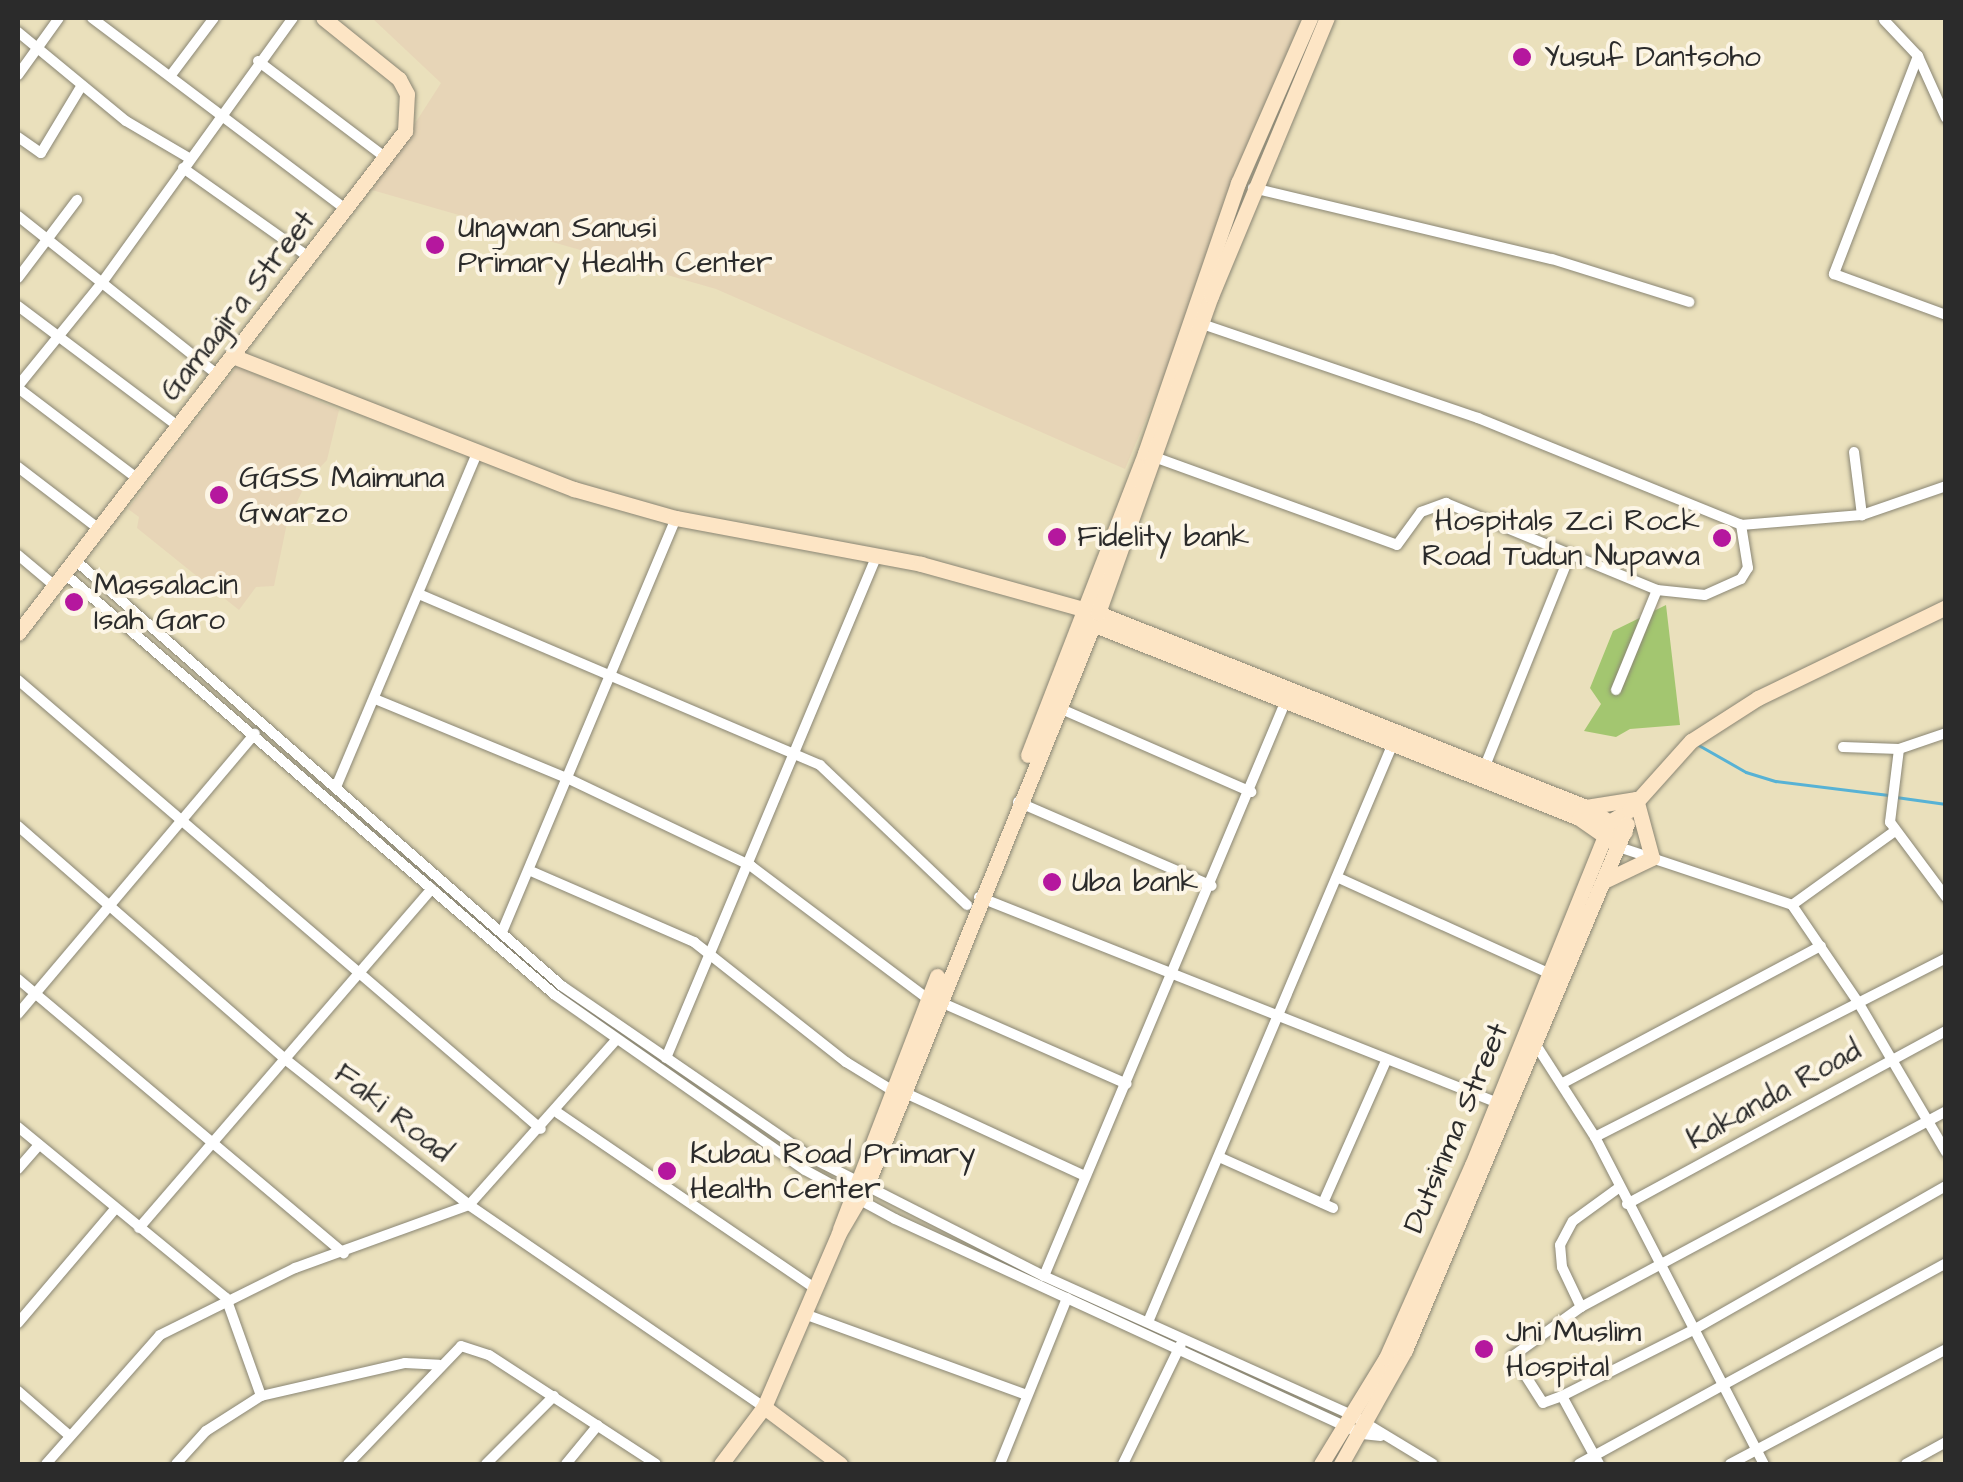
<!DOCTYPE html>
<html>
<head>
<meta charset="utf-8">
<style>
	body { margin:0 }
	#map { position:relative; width:1963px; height:1482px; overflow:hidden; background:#eae0bc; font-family:"Architects Daughter",sans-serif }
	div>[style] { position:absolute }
	.built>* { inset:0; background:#e7d5b7 }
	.green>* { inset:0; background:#a3c670 }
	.stream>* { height:2.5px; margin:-1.25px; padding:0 1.25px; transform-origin:1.25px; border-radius:1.25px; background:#57b2d5 }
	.roads { filter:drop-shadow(0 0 2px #8a8674) drop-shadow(0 0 2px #8a8674) }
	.street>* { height:10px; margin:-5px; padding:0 5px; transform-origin:5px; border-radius:5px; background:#fff }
	.secondary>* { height:15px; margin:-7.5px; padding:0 7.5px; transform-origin:7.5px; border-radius:7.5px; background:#fde5c5 }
	.dots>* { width:28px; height:28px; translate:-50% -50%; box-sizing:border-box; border:5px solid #fcf5e5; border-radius:50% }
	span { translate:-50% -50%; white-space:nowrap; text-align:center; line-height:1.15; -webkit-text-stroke:8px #fcf5e5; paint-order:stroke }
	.poi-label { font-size:30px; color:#2b2b2b }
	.left { translate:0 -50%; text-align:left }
	.right { translate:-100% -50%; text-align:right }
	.street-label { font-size:30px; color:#2b2b2b }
	.frame { position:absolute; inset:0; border:20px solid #2b2b2b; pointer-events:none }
</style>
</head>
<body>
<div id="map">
	<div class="built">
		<i style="clip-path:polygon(372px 18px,1315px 18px,1125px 469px,716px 289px,372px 190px,441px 83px)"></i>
		<i style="clip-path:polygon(237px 366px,339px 410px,327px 460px,307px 481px,287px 523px,274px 586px,256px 587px,239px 610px,137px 528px,139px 517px,128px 509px)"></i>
	</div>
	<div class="green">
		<i style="clip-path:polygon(1666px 605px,1680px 725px,1630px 729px,1616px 737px,1584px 731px,1601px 704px,1590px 688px,1613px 631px)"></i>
	</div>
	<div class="stream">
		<i style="left:1697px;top:744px;width:56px;rotate:29.7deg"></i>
		<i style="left:1746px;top:772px;width:31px;rotate:17deg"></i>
		<i style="left:1776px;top:781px;width:113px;rotate:7.1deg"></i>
		<i style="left:1896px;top:797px;width:50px;rotate:8deg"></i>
	</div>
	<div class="roads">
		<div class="street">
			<i style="left:92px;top:18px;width:319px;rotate:37deg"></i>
			<i style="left:1884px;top:20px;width:50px;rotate:46.6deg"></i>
			<i style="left:1918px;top:56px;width:68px;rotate:65.7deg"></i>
			<i style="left:18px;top:32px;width:140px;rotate:39.5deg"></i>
			<i style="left:126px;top:121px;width:73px;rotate:30.4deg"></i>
			<i style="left:1918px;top:56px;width:234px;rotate:111.1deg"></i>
			<i style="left:1834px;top:274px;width:119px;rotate:20.1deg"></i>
			<i style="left:258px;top:61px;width:159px;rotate:37.1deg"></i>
			<i style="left:18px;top:75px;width:70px;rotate:-54.3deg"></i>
			<i style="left:171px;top:75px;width:71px;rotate:-53deg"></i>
			<i style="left:18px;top:137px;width:28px;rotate:35deg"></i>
			<i style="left:41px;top:153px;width:79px;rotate:-58.9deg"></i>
			<i style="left:183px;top:168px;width:156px;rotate:35.3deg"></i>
			<i style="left:1253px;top:188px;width:307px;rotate:13.4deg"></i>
			<i style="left:1552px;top:259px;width:144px;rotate:17.4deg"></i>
			<i style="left:18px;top:216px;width:256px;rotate:38.5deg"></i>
			<i style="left:18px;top:278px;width:98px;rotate:-52.9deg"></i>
			<i style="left:18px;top:306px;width:201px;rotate:36.9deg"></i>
			<i style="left:1202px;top:324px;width:292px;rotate:18.8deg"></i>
			<i style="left:1478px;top:418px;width:284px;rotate:22.1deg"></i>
			<i style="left:1741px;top:525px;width:121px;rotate:-4.7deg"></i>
			<i style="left:1862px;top:515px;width:89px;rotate:-19deg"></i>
			<i style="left:18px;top:386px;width:132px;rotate:-50.9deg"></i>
			<i style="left:101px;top:284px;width:328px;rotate:-54.2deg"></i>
			<i style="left:18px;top:388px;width:151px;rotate:37.2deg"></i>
			<i style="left:1854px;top:452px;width:64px;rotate:82.8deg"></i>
			<i style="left:1157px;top:458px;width:255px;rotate:19.9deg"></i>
			<i style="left:1397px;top:545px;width:41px;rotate:-54deg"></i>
			<i style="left:1421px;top:512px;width:27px;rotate:-20deg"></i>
			<i style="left:1446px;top:503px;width:228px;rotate:22.4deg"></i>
			<i style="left:1657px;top:590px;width:48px;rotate:5.9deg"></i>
			<i style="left:1705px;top:595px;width:39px;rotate:-24deg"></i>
			<i style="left:1741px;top:579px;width:13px;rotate:-58deg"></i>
			<i style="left:1748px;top:568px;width:44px;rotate:-99.2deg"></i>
			<i style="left:18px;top:467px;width:102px;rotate:37.4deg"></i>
			<i style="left:18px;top:555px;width:48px;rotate:40deg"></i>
			<i style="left:75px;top:560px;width:647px;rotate:41.18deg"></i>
			<i style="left:562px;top:986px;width:303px;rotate:34.5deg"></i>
			<i style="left:812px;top:1158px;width:260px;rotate:27deg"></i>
			<i style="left:1044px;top:1276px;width:340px;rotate:24.3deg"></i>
			<i style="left:1354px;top:1416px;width:92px;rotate:31.3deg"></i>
			<i style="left:65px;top:574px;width:646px;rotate:40.67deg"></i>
			<i style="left:555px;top:995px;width:305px;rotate:35deg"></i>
			<i style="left:805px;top:1170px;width:102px;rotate:28.6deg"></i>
			<i style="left:895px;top:1219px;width:514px;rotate:24.72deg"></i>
			<i style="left:1362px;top:1434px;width:19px;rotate:6deg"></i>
			<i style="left:419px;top:594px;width:436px;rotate:23.1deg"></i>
			<i style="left:820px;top:765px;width:203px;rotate:43.6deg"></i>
			<i style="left:18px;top:680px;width:689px;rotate:40.65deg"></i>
			<i style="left:1616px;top:690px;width:108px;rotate:-67.7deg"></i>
			<i style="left:375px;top:699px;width:210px;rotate:22.4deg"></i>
			<i style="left:569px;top:779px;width:202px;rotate:25.5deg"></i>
			<i style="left:751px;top:866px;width:221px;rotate:36.9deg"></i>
			<i style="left:1059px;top:708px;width:210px;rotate:23.6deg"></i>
			<i style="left:1843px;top:747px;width:56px;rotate:2deg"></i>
			<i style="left:1899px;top:749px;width:50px;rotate:-18.8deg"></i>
			<i style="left:1899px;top:749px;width:74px;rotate:97deg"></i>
			<i style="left:1890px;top:822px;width:94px;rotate:53.3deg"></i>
			<i style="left:1485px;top:766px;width:227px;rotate:-68.1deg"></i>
			<i style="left:336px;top:787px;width:360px;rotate:-67.1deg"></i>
			<i style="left:1018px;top:802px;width:211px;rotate:23.4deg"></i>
			<i style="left:18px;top:826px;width:354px;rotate:41.1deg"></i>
			<i style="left:285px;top:1059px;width:235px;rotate:38.4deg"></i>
			<i style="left:469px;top:1205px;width:358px;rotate:34.4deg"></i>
			<i style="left:1619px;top:847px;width:182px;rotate:18.5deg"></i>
			<i style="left:1792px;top:905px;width:117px;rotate:55.8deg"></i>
			<i style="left:1858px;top:1002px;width:174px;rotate:59.6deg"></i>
			<i style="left:533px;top:872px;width:176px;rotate:23.5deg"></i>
			<i style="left:694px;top:942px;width:194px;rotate:38.3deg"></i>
			<i style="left:846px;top:1062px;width:52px;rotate:31.5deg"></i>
			<i style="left:1341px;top:879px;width:230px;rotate:24.4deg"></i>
			<i style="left:979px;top:897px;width:558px;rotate:21.65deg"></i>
			<i style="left:1792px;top:905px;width:127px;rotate:-35.7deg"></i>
			<i style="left:502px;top:932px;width:449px;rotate:-67.2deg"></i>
			<i style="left:18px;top:979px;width:426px;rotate:40.1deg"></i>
			<i style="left:938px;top:1001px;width:206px;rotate:23.7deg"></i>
			<i style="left:18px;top:1014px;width:367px;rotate:-49.8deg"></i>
			<i style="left:1536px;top:1045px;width:109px;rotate:57.3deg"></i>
			<i style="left:1595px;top:1137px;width:368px;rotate:62.7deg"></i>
			<i style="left:666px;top:1058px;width:545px;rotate:-67.24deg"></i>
			<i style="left:1563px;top:1083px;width:292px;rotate:-28deg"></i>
			<i style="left:901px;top:1091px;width:203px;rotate:24.8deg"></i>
			<i style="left:558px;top:1113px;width:312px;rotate:34.3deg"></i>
			<i style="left:18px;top:1127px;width:269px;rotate:39.4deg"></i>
			<i style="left:226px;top:1298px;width:104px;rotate:70.3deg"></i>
			<i style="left:1595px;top:1137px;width:394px;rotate:-27deg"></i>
			<i style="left:1219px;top:1157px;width:125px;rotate:24.1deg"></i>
			<i style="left:18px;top:1169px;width:32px;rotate:-49deg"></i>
			<i style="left:1323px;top:1203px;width:155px;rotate:-66.1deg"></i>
			<i style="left:1627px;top:1204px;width:363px;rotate:-28.5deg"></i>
			<i style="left:139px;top:1228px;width:448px;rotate:-49.2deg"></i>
			<i style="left:1044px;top:1276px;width:619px;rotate:-67.2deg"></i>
			<i style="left:1581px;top:1307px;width:44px;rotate:-115.4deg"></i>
			<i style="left:1562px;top:1267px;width:22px;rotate:-95deg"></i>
			<i style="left:1560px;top:1245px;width:27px;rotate:-62deg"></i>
			<i style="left:1573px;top:1221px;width:54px;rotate:-36deg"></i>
			<i style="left:807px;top:1315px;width:234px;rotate:20deg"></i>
			<i style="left:1148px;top:1322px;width:623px;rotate:-67.05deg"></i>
			<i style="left:18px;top:1323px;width:150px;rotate:-49.6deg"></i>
			<i style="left:18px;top:1391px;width:69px;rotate:40.9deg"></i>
			<i style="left:1562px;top:1396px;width:149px;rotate:-26.7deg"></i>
			<i style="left:1695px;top:1329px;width:289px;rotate:-29.7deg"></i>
			<i style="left:46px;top:1464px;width:172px;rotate:-48.5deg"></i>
			<i style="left:160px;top:1335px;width:151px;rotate:-26.4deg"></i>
			<i style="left:295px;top:1268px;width:185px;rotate:-19.9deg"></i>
			<i style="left:469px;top:1205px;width:221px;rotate:-48.3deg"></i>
			<i style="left:176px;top:1464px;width:45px;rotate:-47.7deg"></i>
			<i style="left:206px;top:1431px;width:65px;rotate:-32.5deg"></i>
			<i style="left:261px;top:1396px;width:148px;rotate:-12.9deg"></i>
			<i style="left:405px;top:1363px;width:34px;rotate:3deg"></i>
			<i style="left:348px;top:1464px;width:163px;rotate:-46.2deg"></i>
			<i style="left:461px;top:1346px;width:29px;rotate:18deg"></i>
			<i style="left:489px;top:1355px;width:199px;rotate:33.1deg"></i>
			<i style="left:486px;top:1464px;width:96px;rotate:-45deg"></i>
			<i style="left:566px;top:1464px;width:50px;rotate:-50.6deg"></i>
			<i style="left:1000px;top:1464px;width:179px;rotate:-68deg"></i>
			<i style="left:1123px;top:1464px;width:133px;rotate:-64.2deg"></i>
			<i style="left:1579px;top:1464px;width:418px;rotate:-28.7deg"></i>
			<i style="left:1599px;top:1464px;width:77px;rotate:-118.6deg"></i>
			<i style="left:1562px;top:1396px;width:20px;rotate:160deg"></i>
			<i style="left:1543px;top:1403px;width:56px;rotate:-122.6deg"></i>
			<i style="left:1513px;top:1356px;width:84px;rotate:-35.8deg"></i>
			<i style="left:1581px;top:1307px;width:414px;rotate:-28.2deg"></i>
			<i style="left:1730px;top:1464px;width:245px;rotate:-28deg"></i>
			<i style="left:1906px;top:1464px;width:46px;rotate:-28.8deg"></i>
		</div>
		<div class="secondary">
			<i style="left:235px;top:357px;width:364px;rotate:21.3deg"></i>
			<i style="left:574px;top:489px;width:106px;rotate:15.9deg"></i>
			<i style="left:676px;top:518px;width:249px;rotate:10.6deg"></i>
			<i style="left:921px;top:564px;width:184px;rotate:15.5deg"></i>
			<i style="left:1098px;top:613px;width:525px;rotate:21.68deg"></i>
			<i style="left:1586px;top:807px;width:46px;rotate:32.7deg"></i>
			<i style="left:1085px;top:621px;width:532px;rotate:21.74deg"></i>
			<i style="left:1579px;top:818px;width:40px;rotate:34.9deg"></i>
			<i style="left:18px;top:633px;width:634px;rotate:-52.37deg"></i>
			<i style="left:405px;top:131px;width:37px;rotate:-87deg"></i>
			<i style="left:407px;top:94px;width:17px;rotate:-118deg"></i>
			<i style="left:399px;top:79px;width:97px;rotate:-141.2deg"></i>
			<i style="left:1028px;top:755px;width:324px;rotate:-68.8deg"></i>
			<i style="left:1145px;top:453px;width:286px;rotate:-71deg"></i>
			<i style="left:1238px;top:183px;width:180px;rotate:-66.4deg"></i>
			<i style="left:1586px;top:807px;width:51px;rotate:-9.1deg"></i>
			<i style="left:1636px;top:799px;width:61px;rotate:74.8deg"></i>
			<i style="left:1652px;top:858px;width:51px;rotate:154.4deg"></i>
			<i style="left:840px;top:1229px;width:271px;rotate:-69deg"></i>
			<i style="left:764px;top:1407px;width:95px;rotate:36.9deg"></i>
			<i style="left:721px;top:1464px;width:71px;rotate:-53deg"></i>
			<i style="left:764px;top:1407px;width:189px;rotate:-66.7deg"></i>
			<i style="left:839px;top:1233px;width:53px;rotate:-59.6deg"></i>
			<i style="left:866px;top:1187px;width:619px;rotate:-67.99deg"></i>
			<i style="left:1098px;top:613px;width:337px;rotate:-70.4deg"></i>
			<i style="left:1211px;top:296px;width:301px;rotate:-67.4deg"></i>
			<i style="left:1321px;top:1464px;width:124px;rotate:-58.5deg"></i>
			<i style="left:1386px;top:1358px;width:211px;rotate:-66deg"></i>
			<i style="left:1472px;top:1165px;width:371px;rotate:-68deg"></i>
			<i style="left:1611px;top:821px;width:21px;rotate:-31deg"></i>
			<i style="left:1629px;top:810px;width:93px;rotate:-48.1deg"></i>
			<i style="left:1691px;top:741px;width:80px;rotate:-32.7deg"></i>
			<i style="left:1758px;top:698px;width:209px;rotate:-25.8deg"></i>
			<i style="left:1341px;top:1464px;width:131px;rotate:-60.7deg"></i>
			<i style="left:1405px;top:1350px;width:571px;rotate:-67.12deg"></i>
		</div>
	</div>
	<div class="dots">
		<i style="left:1522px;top:57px;background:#b5179e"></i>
		<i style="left:435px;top:245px;background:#b5179e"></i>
		<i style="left:219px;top:495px;background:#b5179e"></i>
		<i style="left:1057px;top:537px;background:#b5179e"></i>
		<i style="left:1722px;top:538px;background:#b5179e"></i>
		<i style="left:74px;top:602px;background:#b5179e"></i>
		<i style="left:1052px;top:882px;background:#b5179e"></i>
		<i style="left:667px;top:1171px;background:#b5179e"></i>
		<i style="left:1484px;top:1349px;background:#b5179e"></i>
	</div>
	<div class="poi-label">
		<span class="left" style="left:1544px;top:57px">Yusuf Dantsoho</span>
		<span class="left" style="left:458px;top:245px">Ungwan Sanusi<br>Primary Health Center</span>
		<span class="left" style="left:239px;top:495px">GGSS Maimuna<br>Gwarzo</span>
		<span class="right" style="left:1700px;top:538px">Hospitals Zci Rock<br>Road Tudun Nupawa</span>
		<span class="left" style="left:1077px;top:537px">Fidelity bank</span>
		<span class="left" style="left:94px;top:602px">Massalacin<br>Isah Garo</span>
		<span class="left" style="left:1072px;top:882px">Uba bank</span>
		<span class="left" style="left:690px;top:1171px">Kubau Road Primary<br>Health Center</span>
		<span class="left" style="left:1506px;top:1349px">Jni Muslim<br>Hospital</span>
	</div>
	<div class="street-label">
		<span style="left:238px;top:306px;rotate:-52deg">Gamagira Street</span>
		<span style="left:1774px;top:1095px;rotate:-29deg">Kakanda Road</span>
		<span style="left:393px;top:1113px;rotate:38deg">Faki Road</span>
		<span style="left:1456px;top:1128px;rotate:-67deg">Dutsinma Street</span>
	</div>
	<div class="frame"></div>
</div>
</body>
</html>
